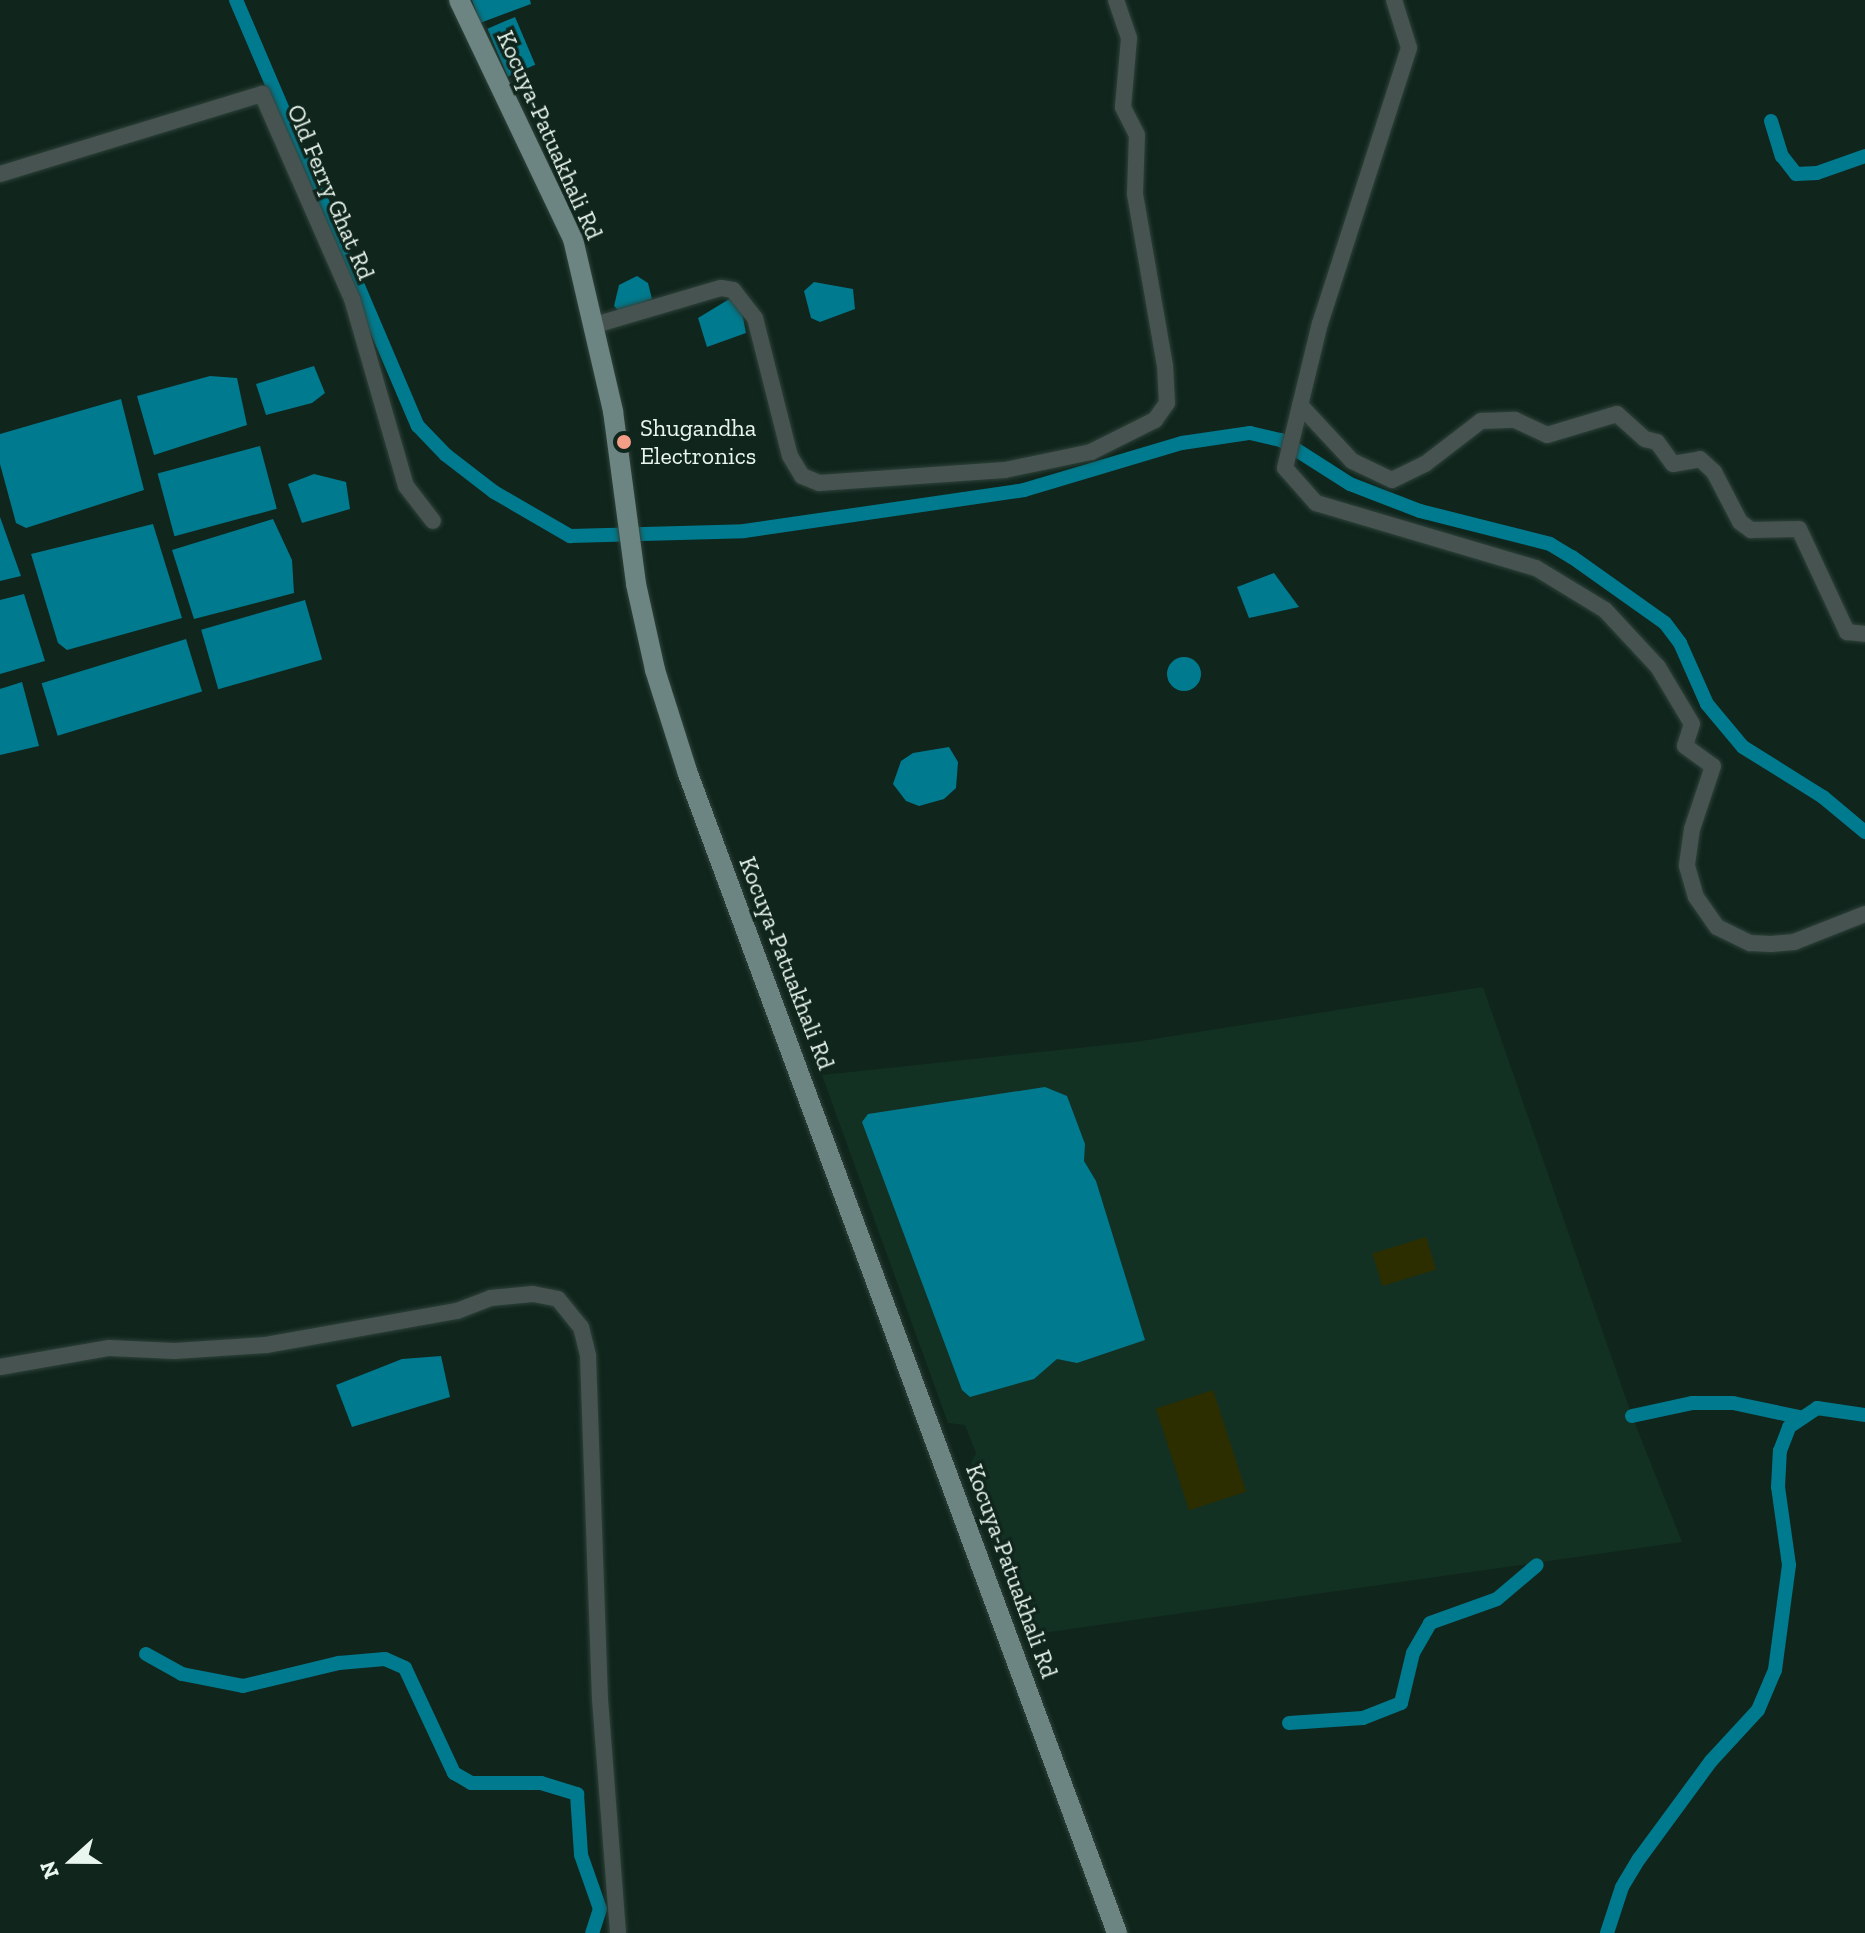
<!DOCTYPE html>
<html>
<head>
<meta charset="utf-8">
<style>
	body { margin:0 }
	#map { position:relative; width:1865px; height:1933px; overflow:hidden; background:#10251c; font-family:"Zilla Slab",serif }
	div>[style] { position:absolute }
	.built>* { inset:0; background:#123123 }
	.green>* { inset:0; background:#2d2e00; transform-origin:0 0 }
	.water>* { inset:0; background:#007a8e; transform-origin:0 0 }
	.round { border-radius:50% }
	.canal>* { height:14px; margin:-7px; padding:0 7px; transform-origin:7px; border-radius:7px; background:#007a8e }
	.roads { filter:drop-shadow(0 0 2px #2e423a) drop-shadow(0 0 2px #2e423a) }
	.minor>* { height:16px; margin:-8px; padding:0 8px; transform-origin:8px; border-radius:8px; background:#475351 }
	.major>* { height:20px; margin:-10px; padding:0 10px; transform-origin:10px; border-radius:10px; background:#6c8582 }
	.dots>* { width:22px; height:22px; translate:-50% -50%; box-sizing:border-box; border:4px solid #10251c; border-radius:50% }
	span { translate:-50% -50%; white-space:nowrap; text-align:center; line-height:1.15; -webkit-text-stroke:7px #10251c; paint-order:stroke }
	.street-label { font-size:24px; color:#e9f6ef }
	.poi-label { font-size:24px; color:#e9f6ef }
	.left { translate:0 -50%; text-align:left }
	.north { position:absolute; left:32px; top:1821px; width:80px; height:80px; -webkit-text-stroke:6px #10251c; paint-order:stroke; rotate:249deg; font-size:22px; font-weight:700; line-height:32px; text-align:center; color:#e9f6ef }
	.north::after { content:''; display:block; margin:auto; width:28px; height:36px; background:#e9f6ef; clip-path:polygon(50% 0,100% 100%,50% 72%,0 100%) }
</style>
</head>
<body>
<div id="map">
	<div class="built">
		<i style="clip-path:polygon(1483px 987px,1632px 1416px,1682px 1542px,1028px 1635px,969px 1468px,976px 1453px,965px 1425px,948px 1423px,822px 1075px,1135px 1042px)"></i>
	</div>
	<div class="green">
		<i style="left:1426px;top:1237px;width:34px;height:56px;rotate:73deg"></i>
		<i style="left:1213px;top:1390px;width:107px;height:60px;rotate:72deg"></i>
	</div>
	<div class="water">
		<i style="clip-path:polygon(472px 0,530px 0,531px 4px,480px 23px)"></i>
		<i style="left:515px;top:17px;width:52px;height:30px;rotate:67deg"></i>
		<i style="clip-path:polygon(637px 276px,648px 283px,652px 299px,619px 311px,614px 306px,619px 285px)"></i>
		<i style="clip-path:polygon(814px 282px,853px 289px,855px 309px,820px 322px,811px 318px,804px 291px)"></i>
		<i style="clip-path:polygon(731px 298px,740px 302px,746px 333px,707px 347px,698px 318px)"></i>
		<i style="clip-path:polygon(314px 366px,325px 393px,312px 403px,266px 415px,256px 384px)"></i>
		<i style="clip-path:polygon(210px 376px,237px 378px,247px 425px,154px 455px,137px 396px)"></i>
		<i style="clip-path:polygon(121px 399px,144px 490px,26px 528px,16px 523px,0 464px,0 434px)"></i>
		<i style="left:260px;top:446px;width:65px;height:106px;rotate:75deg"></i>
		<i style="clip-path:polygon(314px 474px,346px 482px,350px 509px,302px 523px,288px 484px)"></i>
		<i style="clip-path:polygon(0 517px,21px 576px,0 581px)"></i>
		<i style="clip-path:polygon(273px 519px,292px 560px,294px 593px,194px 619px,172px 550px)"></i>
		<i style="clip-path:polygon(153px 524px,182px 618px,67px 650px,58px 643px,31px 554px)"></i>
		<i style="clip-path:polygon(1274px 573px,1299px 607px,1249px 618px,1237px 587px)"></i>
		<i style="clip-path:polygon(24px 594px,45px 661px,0 674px,0 600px)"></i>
		<i style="left:305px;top:600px;width:62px;height:108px;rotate:74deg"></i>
		<i style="left:186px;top:639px;width:55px;height:151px;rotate:73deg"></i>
		<i class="round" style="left:1167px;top:657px;width:34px;height:34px"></i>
		<i style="clip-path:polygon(22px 682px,39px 746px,0 755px,0 689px)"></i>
		<i style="clip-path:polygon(949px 747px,958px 762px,956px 788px,944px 799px,919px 806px,906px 801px,893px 784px,901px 761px,913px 753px)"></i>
		<i style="clip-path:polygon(1045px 1087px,1067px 1096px,1085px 1144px,1084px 1161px,1096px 1181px,1145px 1340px,1077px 1363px,1057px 1359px,1034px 1379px,970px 1397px,962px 1390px,862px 1122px,868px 1114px)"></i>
		<i style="clip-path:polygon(441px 1356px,450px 1397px,352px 1427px,336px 1385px,402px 1359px)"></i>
	</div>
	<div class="canal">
		<i style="left:236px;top:0;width:463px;rotate:66.9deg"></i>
		<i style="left:418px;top:426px;width:40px;rotate:46deg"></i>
		<i style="left:446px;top:455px;width:61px;rotate:37.6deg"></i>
		<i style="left:494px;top:492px;width:88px;rotate:30.1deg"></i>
		<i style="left:570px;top:536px;width:174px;rotate:-1.6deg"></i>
		<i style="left:744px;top:531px;width:283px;rotate:-8.3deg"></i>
		<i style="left:1024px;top:490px;width:165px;rotate:-16.6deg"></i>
		<i style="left:1182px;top:443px;width:69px;rotate:-8.4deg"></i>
		<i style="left:1250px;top:433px;width:32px;rotate:13deg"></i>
		<i style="left:1281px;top:440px;width:82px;rotate:32.5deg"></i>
		<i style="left:1350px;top:484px;width:75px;rotate:21.1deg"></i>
		<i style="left:1420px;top:511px;width:134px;rotate:14.2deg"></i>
		<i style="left:1550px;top:544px;width:26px;rotate:31deg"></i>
		<i style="left:1572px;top:557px;width:114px;rotate:35.4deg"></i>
		<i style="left:1665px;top:623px;width:25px;rotate:53deg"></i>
		<i style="left:1680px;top:643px;width:67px;rotate:66.1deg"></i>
		<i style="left:1707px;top:704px;width:56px;rotate:50.1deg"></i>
		<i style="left:1743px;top:747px;width:94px;rotate:32deg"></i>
		<i style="left:1823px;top:797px;width:55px;rotate:39.8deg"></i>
		<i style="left:1771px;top:121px;width:37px;rotate:73deg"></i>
		<i style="left:1782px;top:156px;width:23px;rotate:52deg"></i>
		<i style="left:1796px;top:174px;width:21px;rotate:-3deg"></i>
		<i style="left:1817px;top:173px;width:51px;rotate:-19.5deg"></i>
		<i style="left:1632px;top:1416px;width:61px;rotate:-12.2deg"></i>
		<i style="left:1692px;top:1403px;width:41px"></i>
		<i style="left:1733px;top:1403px;width:67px;rotate:12deg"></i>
		<i style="left:146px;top:1654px;width:41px;rotate:29.1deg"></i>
		<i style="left:182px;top:1674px;width:62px;rotate:11.1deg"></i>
		<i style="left:243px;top:1686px;width:99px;rotate:-13.5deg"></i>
		<i style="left:339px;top:1663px;width:46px;rotate:-5deg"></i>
		<i style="left:385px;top:1659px;width:22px;rotate:24deg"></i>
		<i style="left:405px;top:1668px;width:116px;rotate:65deg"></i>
		<i style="left:454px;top:1773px;width:20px;rotate:30deg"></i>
		<i style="left:471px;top:1783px;width:70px"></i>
		<i style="left:541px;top:1783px;width:38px;rotate:17deg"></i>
		<i style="left:577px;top:1794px;width:61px;rotate:86.2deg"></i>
		<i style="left:581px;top:1855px;width:57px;rotate:70.6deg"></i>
		<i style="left:600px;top:1909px;width:25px;rotate:108deg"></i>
		<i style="left:1289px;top:1723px;width:74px;rotate:-3.9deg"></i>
		<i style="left:1363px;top:1718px;width:41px;rotate:-21.5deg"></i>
		<i style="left:1401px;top:1703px;width:51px;rotate:-76.5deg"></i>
		<i style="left:1413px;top:1653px;width:34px;rotate:-60deg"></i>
		<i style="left:1430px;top:1623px;width:71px;rotate:-19.7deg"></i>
		<i style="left:1497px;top:1599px;width:52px;rotate:-40.4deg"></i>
		<i style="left:1607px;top:1933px;width:48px;rotate:-71.9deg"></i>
		<i style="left:1622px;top:1887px;width:33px;rotate:-59deg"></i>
		<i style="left:1639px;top:1859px;width:122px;rotate:-53.7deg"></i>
		<i style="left:1711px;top:1761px;width:69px;rotate:-47.3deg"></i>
		<i style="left:1758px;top:1710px;width:43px;rotate:-67deg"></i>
		<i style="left:1775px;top:1670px;width:106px;rotate:-82.4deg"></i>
		<i style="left:1789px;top:1565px;width:79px;rotate:-98deg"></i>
		<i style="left:1778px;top:1487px;width:36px;rotate:-87deg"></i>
		<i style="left:1780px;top:1451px;width:26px;rotate:-69deg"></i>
		<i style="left:1789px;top:1427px;width:34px;rotate:-34deg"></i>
		<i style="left:1817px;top:1408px;width:49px;rotate:8.3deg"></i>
	</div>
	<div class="roads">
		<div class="minor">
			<i style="left:1394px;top:0;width:50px;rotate:72.6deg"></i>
			<i style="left:1409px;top:48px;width:289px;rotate:107.9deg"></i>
			<i style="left:1320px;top:323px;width:149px;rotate:103.6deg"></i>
			<i style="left:1285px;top:468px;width:47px;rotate:48.5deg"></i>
			<i style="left:1316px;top:503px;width:229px;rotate:16.5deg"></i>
			<i style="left:1536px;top:568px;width:81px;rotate:31.3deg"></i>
			<i style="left:1605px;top:610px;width:78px;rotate:47.1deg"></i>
			<i style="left:1658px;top:667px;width:66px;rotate:59.2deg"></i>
			<i style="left:1692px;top:724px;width:23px;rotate:108deg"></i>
			<i style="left:1685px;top:746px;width:34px;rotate:36deg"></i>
			<i style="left:1713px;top:766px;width:66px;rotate:108.4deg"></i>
			<i style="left:1692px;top:829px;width:37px;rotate:98deg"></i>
			<i style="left:1687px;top:866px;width:32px;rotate:74deg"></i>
			<i style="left:1696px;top:897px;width:37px;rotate:55deg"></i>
			<i style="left:1717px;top:927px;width:37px;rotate:26deg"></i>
			<i style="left:1750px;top:943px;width:21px;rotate:3deg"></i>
			<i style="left:1771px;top:944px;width:23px;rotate:-5deg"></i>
			<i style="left:1794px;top:942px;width:76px;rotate:-21.5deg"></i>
			<i style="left:0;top:174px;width:274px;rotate:-17deg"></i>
			<i style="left:262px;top:94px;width:224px;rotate:66.3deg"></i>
			<i style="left:352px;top:299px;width:195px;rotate:73.9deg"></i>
			<i style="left:406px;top:486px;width:44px;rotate:52.4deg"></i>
			<i style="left:595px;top:325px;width:131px;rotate:-16.4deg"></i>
			<i style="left:721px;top:288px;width:12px;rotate:9deg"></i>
			<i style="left:733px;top:290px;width:36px;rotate:52deg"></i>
			<i style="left:755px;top:318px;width:142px;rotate:75.8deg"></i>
			<i style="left:790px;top:456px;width:23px;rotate:59deg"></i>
			<i style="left:802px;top:476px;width:18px;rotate:22deg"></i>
			<i style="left:819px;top:483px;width:186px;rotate:-4deg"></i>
			<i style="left:1005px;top:470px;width:88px;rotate:-11.8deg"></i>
			<i style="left:1091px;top:452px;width:72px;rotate:-26.6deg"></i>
			<i style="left:1155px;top:420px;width:21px;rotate:-55deg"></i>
			<i style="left:1167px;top:403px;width:37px;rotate:-93deg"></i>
			<i style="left:1165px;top:366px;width:175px;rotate:-99.9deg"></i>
			<i style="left:1135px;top:194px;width:59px;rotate:-88.1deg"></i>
			<i style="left:1137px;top:135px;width:31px;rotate:-117deg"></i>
			<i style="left:1123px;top:107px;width:69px;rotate:-85deg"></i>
			<i style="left:1129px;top:38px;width:40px;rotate:-108.9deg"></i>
			<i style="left:1300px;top:405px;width:76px;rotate:47.1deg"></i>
			<i style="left:1352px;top:461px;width:44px;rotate:25.4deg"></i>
			<i style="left:1392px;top:480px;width:37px;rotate:-26deg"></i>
			<i style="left:1425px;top:464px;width:71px;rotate:-37.5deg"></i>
			<i style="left:1481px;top:421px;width:34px;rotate:-2deg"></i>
			<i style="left:1515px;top:420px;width:35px;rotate:25deg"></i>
			<i style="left:1547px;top:435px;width:73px;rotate:-16.7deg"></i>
			<i style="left:1617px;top:414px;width:38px;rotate:42deg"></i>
			<i style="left:1645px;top:439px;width:12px;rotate:14deg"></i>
			<i style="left:1657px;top:442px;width:27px;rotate:54deg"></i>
			<i style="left:1673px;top:464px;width:27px;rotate:-10deg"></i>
			<i style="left:1700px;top:459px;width:19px;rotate:43deg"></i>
			<i style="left:1714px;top:472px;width:56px;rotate:62.5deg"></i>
			<i style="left:1740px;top:522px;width:14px;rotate:36deg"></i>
			<i style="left:1751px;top:530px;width:48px;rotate:-1.2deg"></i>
			<i style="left:1799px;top:529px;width:114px;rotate:65deg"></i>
			<i style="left:1847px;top:632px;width:18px;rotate:6deg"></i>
			<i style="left:0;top:1367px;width:111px;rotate:-9.9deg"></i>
			<i style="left:109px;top:1348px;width:66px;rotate:2.6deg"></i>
			<i style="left:175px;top:1351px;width:91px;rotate:-3.8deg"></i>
			<i style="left:266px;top:1345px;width:194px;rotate:-10.1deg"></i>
			<i style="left:457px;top:1311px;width:36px;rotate:-21deg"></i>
			<i style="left:491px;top:1298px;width:42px;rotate:-5.4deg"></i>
			<i style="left:533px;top:1294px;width:25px;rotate:11deg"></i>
			<i style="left:558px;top:1299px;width:36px;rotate:51deg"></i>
			<i style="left:581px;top:1327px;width:30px;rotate:76deg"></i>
			<i style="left:588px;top:1356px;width:343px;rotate:88deg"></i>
			<i style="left:600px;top:1699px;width:235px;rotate:85.6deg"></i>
		</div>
		<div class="major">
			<i style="left:459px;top:0;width:265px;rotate:64.5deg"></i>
			<i style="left:573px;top:239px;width:177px;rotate:76.9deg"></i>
			<i style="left:613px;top:411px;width:175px;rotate:82.4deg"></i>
			<i style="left:636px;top:584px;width:88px;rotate:77.5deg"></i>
			<i style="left:655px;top:670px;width:106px;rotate:72.4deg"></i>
			<i style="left:687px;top:771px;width:1239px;rotate:69.69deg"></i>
		</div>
	</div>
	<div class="dots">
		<i style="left:624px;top:442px;background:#f49e88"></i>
	</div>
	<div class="street-label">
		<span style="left:550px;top:135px;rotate:66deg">Kocuya-Patuakhali Rd</span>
		<span style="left:331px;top:192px;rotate:67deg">Old Ferry Ghat Rd</span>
		<span style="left:787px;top:963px;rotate:69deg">Kocuya-Patuakhali Rd</span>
		<span style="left:1012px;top:1571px;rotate:70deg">Kocuya-Patuakhali Rd</span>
	</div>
	<div class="poi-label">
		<span class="left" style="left:640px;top:442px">Shugandha<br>Electronics</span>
	</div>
	<div class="north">N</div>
</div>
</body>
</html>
